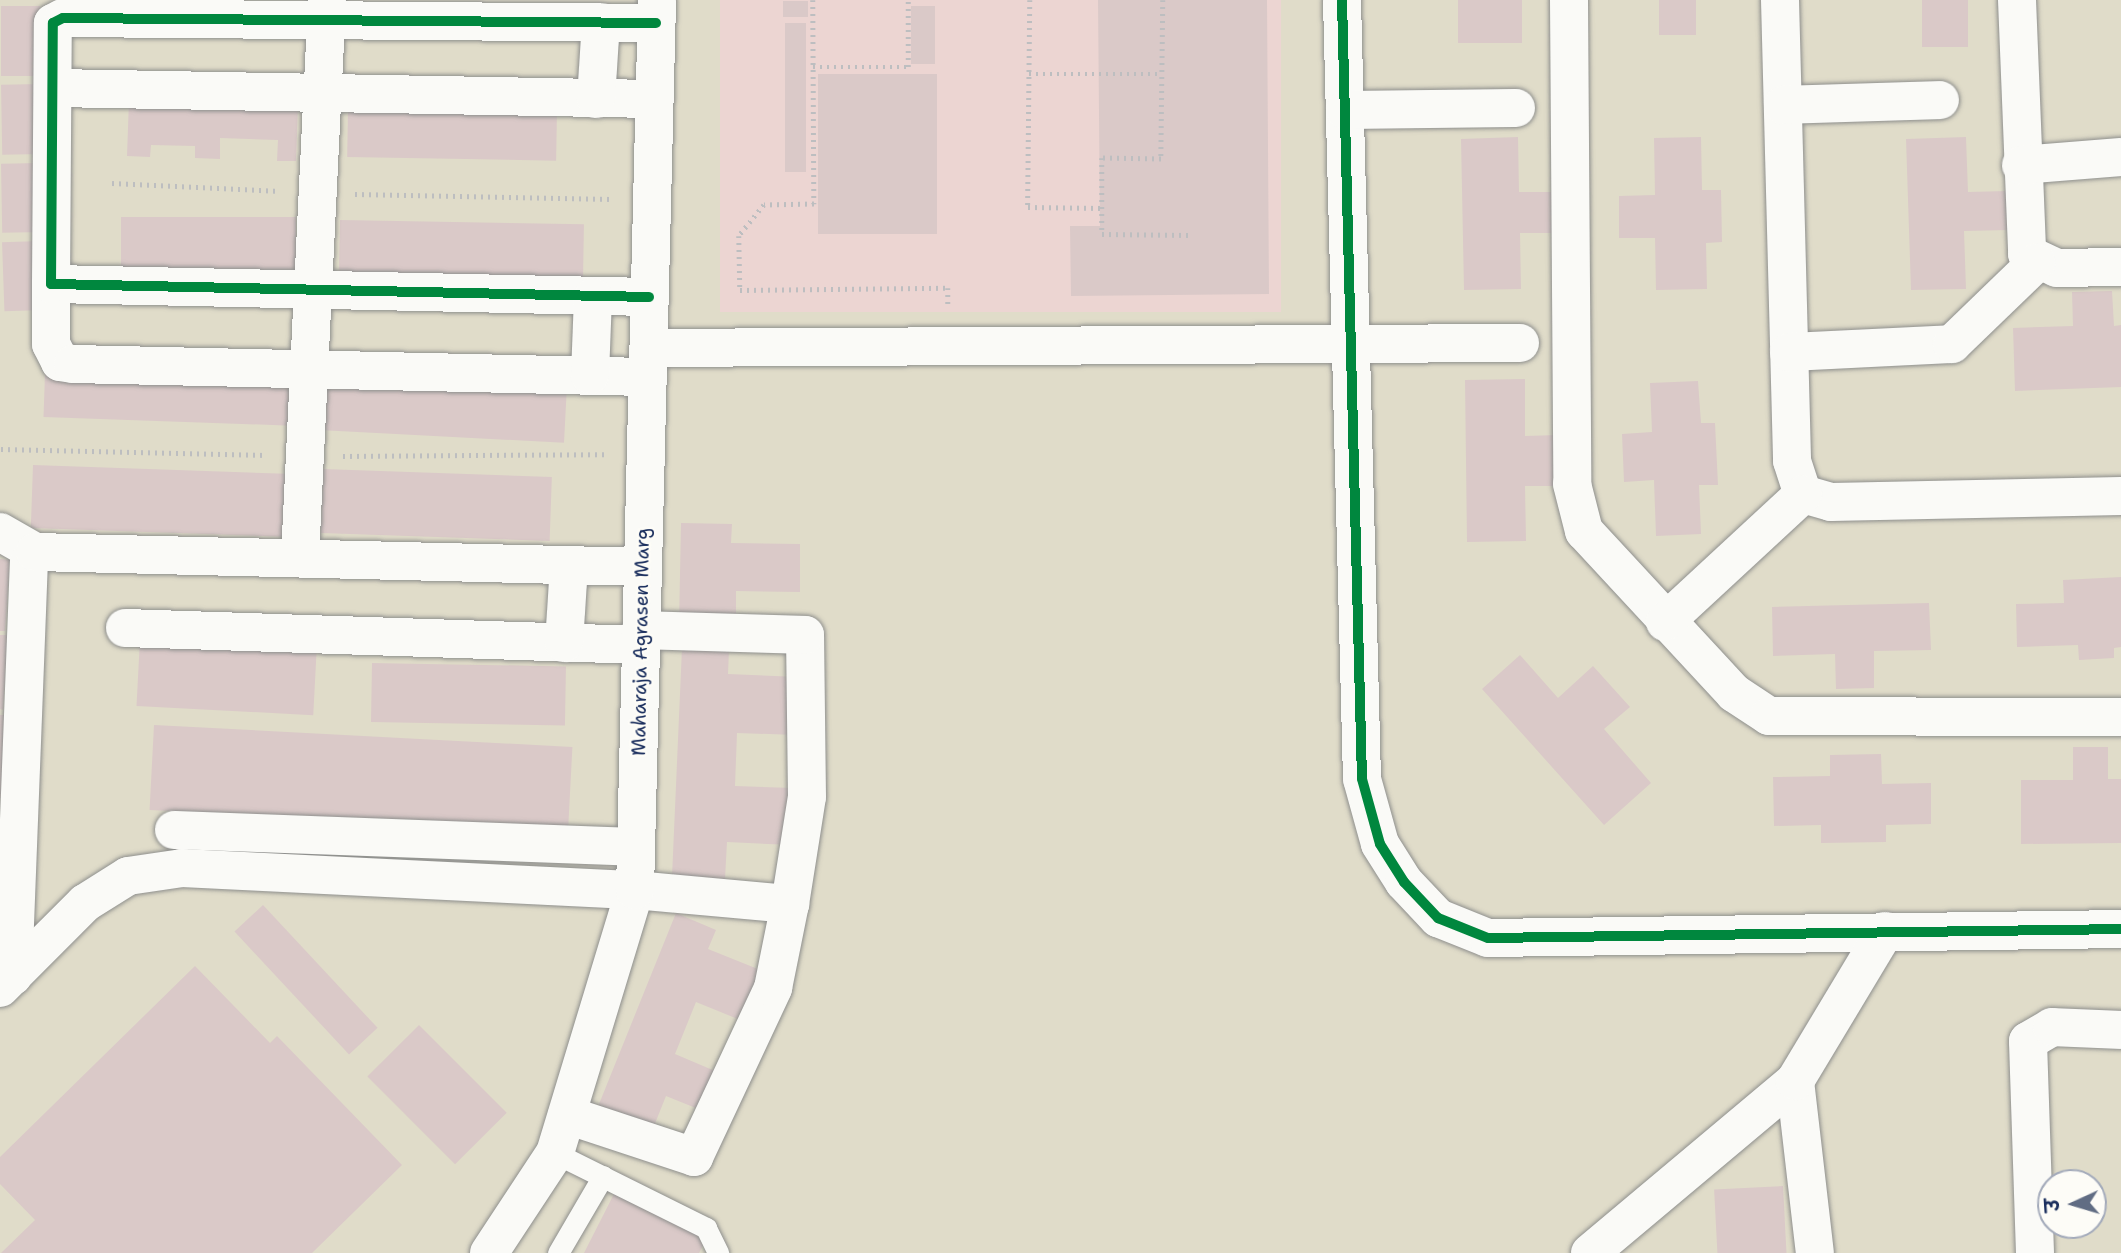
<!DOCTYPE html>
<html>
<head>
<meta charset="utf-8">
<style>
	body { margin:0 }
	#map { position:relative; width:2121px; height:1253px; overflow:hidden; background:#e0dcc9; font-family:"Shantell Sans","Playpen Sans Deva",sans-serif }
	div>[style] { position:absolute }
	.built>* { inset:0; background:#ecd5d2; transform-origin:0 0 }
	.building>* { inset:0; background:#dac9c8; transform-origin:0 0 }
	.path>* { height:4.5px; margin-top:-2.25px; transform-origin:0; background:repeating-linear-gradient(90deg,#bdbec0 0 2px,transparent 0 7px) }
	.roads { filter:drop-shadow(0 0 2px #8e8f8d) drop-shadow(0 0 2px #8e8f8d) }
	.service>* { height:21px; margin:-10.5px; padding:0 10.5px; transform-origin:10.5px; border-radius:10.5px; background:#fafaf7 }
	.minor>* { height:38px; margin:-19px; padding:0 19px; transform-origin:19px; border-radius:19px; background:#fafaf7 }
	.tertiary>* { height:38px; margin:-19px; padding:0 19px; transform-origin:19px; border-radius:19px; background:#fafaf7 }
	.cycleway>* { height:10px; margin:-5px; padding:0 5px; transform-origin:5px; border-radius:5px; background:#00873e }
	span { translate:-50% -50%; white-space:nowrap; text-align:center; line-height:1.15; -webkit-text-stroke:5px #fdfcf7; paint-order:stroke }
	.street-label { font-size:19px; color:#1b2f5e }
	.north { position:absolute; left:2037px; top:1169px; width:70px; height:70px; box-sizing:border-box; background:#fdfcf7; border:2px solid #a3aaba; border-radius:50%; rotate:266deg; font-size:19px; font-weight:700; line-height:28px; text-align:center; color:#1b2f5e }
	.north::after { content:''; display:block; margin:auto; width:24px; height:32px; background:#606c83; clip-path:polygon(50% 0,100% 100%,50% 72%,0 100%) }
</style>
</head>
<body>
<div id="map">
	<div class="built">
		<i style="left:720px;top:0;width:561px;height:312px"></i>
	</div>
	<div class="building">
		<i style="clip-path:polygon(1098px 0,1267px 0,1269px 294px,1071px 296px,1070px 226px,1100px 226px)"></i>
		<i style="left:1458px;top:0;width:64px;height:43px"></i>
		<i style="left:1659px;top:0;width:37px;height:35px"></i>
		<i style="left:1922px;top:0;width:46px;height:47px"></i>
		<i style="left:783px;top:1px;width:25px;height:16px"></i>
		<i style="left:1px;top:6px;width:39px;height:70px"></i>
		<i style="left:911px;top:6px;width:24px;height:58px"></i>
		<i style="left:806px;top:23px;width:149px;height:21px;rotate:90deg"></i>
		<i style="left:937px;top:74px;width:160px;height:119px;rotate:90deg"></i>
		<i style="left:41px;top:84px;width:70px;height:40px;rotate:89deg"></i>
		<i style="clip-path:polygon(129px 100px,298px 105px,296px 161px,277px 161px,278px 140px,220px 138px,220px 159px,195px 158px,195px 146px,151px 145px,150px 157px,127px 156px)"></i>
		<i style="left:348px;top:109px;width:209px;height:48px;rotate:1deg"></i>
		<i style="clip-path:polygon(1518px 137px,1519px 192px,1561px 192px,1562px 233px,1520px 233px,1521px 289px,1464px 290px,1461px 139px)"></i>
		<i style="clip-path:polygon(1701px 137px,1702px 190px,1721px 190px,1722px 242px,1706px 243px,1707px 289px,1656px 290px,1655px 238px,1619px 238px,1619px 196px,1655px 195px,1654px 138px)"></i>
		<i style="clip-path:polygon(1966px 137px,1968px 192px,2008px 191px,2009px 230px,1964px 231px,1966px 289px,1911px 290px,1906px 139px)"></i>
		<i style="left:41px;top:163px;width:69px;height:40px;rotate:89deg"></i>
		<i style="left:296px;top:217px;width:60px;height:175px;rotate:90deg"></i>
		<i style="left:340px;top:220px;width:244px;height:58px;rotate:1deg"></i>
		<i style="left:41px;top:241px;width:69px;height:39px;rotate:88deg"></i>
		<i style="clip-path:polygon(2112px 291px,2114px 326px,2121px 325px,2121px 387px,2015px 391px,2013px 328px,2073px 326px,2072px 292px)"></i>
		<i style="left:45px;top:374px;width:248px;height:43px;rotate:2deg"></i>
		<i style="left:322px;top:379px;width:245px;height:51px;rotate:3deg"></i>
		<i style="clip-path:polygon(1525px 379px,1525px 436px,1559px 435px,1560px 486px,1525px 486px,1526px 541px,1467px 542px,1465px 380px)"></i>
		<i style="clip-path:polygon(1698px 381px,1701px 423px,1715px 423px,1718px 485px,1699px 485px,1701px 534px,1656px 536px,1654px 480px,1624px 482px,1622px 434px,1652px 432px,1650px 383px)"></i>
		<i style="left:33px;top:465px;width:253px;height:63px;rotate:2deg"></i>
		<i style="left:323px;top:469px;width:229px;height:64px;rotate:2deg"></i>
		<i style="clip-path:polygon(681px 523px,732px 524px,731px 543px,800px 544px,800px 592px,736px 591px,736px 625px,679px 625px)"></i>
		<i style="clip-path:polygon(0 559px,10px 560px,5px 631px,0 631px)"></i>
		<i style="clip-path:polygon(2121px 577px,2121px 647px,2114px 648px,2114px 658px,2079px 660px,2078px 645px,2017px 647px,2016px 604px,2064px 603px,2063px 580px)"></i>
		<i style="clip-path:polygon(1929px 603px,1931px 650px,1874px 651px,1874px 688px,1836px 689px,1835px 654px,1773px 656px,1772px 607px)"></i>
		<i style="clip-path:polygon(0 635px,8px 635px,3px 710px,0 709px)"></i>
		<i style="left:140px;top:639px;width:177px;height:67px;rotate:3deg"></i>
		<i style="clip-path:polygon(682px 648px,729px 650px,728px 674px,799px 677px,796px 735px,737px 733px,735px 786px,793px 788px,791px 845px,727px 842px,725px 879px,672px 877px)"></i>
		<i style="clip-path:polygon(1520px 655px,1558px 698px,1593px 666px,1630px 707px,1604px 729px,1651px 783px,1604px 825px,1482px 689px)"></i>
		<i style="left:372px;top:663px;width:194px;height:59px;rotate:1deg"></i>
		<i style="clip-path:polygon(0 715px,5px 715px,2px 798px,0 798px)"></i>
		<i style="left:154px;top:725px;width:419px;height:85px;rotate:3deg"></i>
		<i style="clip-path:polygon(2073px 747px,2108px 747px,2108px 779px,2121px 779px,2121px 843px,2021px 844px,2021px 780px,2073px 780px)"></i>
		<i style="clip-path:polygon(1881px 754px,1882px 784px,1931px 783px,1931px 824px,1886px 825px,1886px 842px,1821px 843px,1821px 825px,1774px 826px,1773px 777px,1830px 776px,1830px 755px)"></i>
		<i style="left:263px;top:905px;width:168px;height:39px;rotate:47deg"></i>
		<i style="clip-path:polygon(676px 913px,716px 930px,708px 949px,770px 974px,750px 1024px,696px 1002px,675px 1054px,729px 1077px,713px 1115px,666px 1096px,650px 1136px,595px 1114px)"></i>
		<i style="clip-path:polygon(195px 966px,270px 1043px,277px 1036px,402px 1165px,312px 1253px,1px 1253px,35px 1220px,0 1184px,0 1157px)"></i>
		<i style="left:419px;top:1025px;width:124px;height:73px;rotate:45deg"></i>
		<i style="clip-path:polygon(618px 1186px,709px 1234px,699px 1253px,584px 1253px)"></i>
		<i style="left:1783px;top:1186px;width:67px;height:69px;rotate:87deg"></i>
	</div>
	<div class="path">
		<i style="left:813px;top:0;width:204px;rotate:89.7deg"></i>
		<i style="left:814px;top:204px;width:50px;rotate:178.9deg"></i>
		<i style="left:764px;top:205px;width:40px;rotate:129deg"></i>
		<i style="left:739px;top:236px;width:54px;rotate:88.9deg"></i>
		<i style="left:740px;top:290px;width:208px;rotate:-0.6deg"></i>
		<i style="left:948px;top:288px;width:20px;rotate:90deg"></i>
		<i style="left:1030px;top:0;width:207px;rotate:90.6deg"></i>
		<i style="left:1028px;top:207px;width:74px;rotate:0.8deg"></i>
		<i style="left:1163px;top:0;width:159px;rotate:90.7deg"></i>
		<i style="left:1161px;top:159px;width:59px;rotate:-179deg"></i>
		<i style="left:1102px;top:158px;width:76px;rotate:90deg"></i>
		<i style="left:1102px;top:234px;width:88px;rotate:0.7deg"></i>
		<i style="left:813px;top:67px;width:95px"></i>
		<i style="left:908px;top:67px;width:67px;rotate:-90deg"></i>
		<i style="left:1029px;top:74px;width:133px"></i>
		<i style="left:112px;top:183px;width:168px;rotate:2.7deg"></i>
		<i style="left:355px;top:194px;width:257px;rotate:1.1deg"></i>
		<i style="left:1px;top:449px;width:266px;rotate:1.3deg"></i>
		<i style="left:343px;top:456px;width:264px;rotate:-0.4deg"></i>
	</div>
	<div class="roads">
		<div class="service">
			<i style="left:555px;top:1153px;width:169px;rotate:26.4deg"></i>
			<i style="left:706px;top:1228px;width:28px;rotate:64deg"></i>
			<i style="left:558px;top:1253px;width:89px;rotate:-59.7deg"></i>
		</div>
		<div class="minor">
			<i style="left:1342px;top:0;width:779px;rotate:88.53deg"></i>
			<i style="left:1362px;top:779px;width:67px;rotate:74.5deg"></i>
			<i style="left:1380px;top:844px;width:45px;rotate:57.7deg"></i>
			<i style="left:1404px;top:882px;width:50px;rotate:46.6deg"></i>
			<i style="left:1438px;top:918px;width:54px;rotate:21.8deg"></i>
			<i style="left:1488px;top:938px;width:633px;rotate:-0.81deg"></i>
			<i style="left:1569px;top:0;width:484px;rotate:89.6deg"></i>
			<i style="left:1572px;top:484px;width:49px;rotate:75.7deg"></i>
			<i style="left:1584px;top:531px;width:221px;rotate:47.2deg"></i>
			<i style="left:1734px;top:693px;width:42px;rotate:33.3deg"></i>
			<i style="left:1769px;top:716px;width:352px;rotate:0.2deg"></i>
			<i style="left:1780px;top:0;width:461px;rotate:88.5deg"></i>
			<i style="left:1792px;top:461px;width:35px;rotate:72deg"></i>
			<i style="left:1803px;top:494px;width:29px;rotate:16deg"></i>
			<i style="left:1831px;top:502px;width:290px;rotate:-1.2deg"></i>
			<i style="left:2017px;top:0;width:254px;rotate:87.7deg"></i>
			<i style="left:2027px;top:254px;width:33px;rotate:25deg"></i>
			<i style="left:2057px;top:268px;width:64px;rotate:-0.9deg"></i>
			<i style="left:54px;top:88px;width:600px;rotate:1.05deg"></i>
			<i style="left:596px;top:99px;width:77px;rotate:-86.3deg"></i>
			<i style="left:1783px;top:105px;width:157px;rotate:-1.8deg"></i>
			<i style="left:1345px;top:110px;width:171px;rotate:-0.7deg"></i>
			<i style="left:2021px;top:165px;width:100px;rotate:-4.6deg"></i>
			<i style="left:51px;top:284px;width:60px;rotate:90deg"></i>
			<i style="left:51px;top:344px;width:20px;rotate:63deg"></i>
			<i style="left:60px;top:362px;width:13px;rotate:9deg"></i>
			<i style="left:73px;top:364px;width:574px;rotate:1.3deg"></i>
			<i style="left:649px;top:297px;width:598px;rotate:-178.75deg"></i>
			<i style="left:51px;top:284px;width:261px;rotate:-89.6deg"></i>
			<i style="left:53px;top:23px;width:11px;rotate:-27deg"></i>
			<i style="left:63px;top:18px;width:593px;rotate:0.48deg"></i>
			<i style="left:649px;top:348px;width:871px;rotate:-0.33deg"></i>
			<i style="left:1789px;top:352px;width:163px;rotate:-2.8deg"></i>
			<i style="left:1952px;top:344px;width:117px;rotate:-44deg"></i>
			<i style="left:590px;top:375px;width:78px;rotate:-87.8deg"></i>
			<i style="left:0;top:532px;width:40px;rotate:29.7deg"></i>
			<i style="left:300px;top:557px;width:558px;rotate:-87.22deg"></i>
			<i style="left:1665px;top:622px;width:188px;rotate:-42.8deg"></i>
			<i style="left:125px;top:628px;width:516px;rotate:1.89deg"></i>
			<i style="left:564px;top:643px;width:78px;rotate:-86.3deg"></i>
			<i style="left:174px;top:830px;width:462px;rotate:2.1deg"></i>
			<i style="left:13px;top:976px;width:414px;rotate:-87.8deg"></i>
			<i style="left:29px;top:562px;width:12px;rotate:-59deg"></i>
			<i style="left:35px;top:552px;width:608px;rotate:1.41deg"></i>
			<i style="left:0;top:988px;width:120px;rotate:-45deg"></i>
			<i style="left:85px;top:903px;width:51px;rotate:-32.1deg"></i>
			<i style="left:128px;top:876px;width:55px;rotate:-8.4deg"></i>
			<i style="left:182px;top:868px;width:454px;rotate:2.8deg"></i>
			<i style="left:635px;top:890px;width:156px;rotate:5.2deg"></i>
			<i style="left:790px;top:904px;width:108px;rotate:-81deg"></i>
			<i style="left:807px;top:797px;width:162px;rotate:-90.7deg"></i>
			<i style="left:805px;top:635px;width:164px;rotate:-178.3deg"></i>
			<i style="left:1795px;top:1081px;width:173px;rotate:83.4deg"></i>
			<i style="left:567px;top:1115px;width:134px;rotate:18.3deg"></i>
			<i style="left:694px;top:1157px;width:187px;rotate:-64.9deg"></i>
			<i style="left:773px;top:988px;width:86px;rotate:-78.6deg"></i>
			<i style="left:1590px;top:1253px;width:268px;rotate:-40deg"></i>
			<i style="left:1795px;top:1081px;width:175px;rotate:-59deg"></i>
			<i style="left:2035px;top:1253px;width:212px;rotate:-91.9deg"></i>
			<i style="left:2028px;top:1041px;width:28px;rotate:-30deg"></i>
			<i style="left:2052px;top:1027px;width:69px;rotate:2.5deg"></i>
		</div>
		<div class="tertiary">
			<i style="left:489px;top:1253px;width:120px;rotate:-56.6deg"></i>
			<i style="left:555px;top:1153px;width:275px;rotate:-73.1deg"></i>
			<i style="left:635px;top:890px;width:890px;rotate:-88.58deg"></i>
		</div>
	</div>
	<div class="cycleway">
		<i style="left:1342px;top:0;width:779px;rotate:88.53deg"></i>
		<i style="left:1362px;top:779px;width:67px;rotate:74.5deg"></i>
		<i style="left:1380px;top:844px;width:45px;rotate:57.7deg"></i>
		<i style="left:1404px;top:882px;width:50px;rotate:46.6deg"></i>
		<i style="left:1438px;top:918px;width:54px;rotate:21.8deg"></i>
		<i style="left:1488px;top:938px;width:633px;rotate:-0.81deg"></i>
		<i style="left:649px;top:297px;width:598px;rotate:-178.75deg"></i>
		<i style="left:51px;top:284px;width:261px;rotate:-89.6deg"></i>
		<i style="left:53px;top:23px;width:11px;rotate:-27deg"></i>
		<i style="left:63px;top:18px;width:593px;rotate:0.48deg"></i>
	</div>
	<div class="street-label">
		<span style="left:641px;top:642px;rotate:-89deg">Maharaja Agrasen Marg</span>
	</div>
	<div class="north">उ</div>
</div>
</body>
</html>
